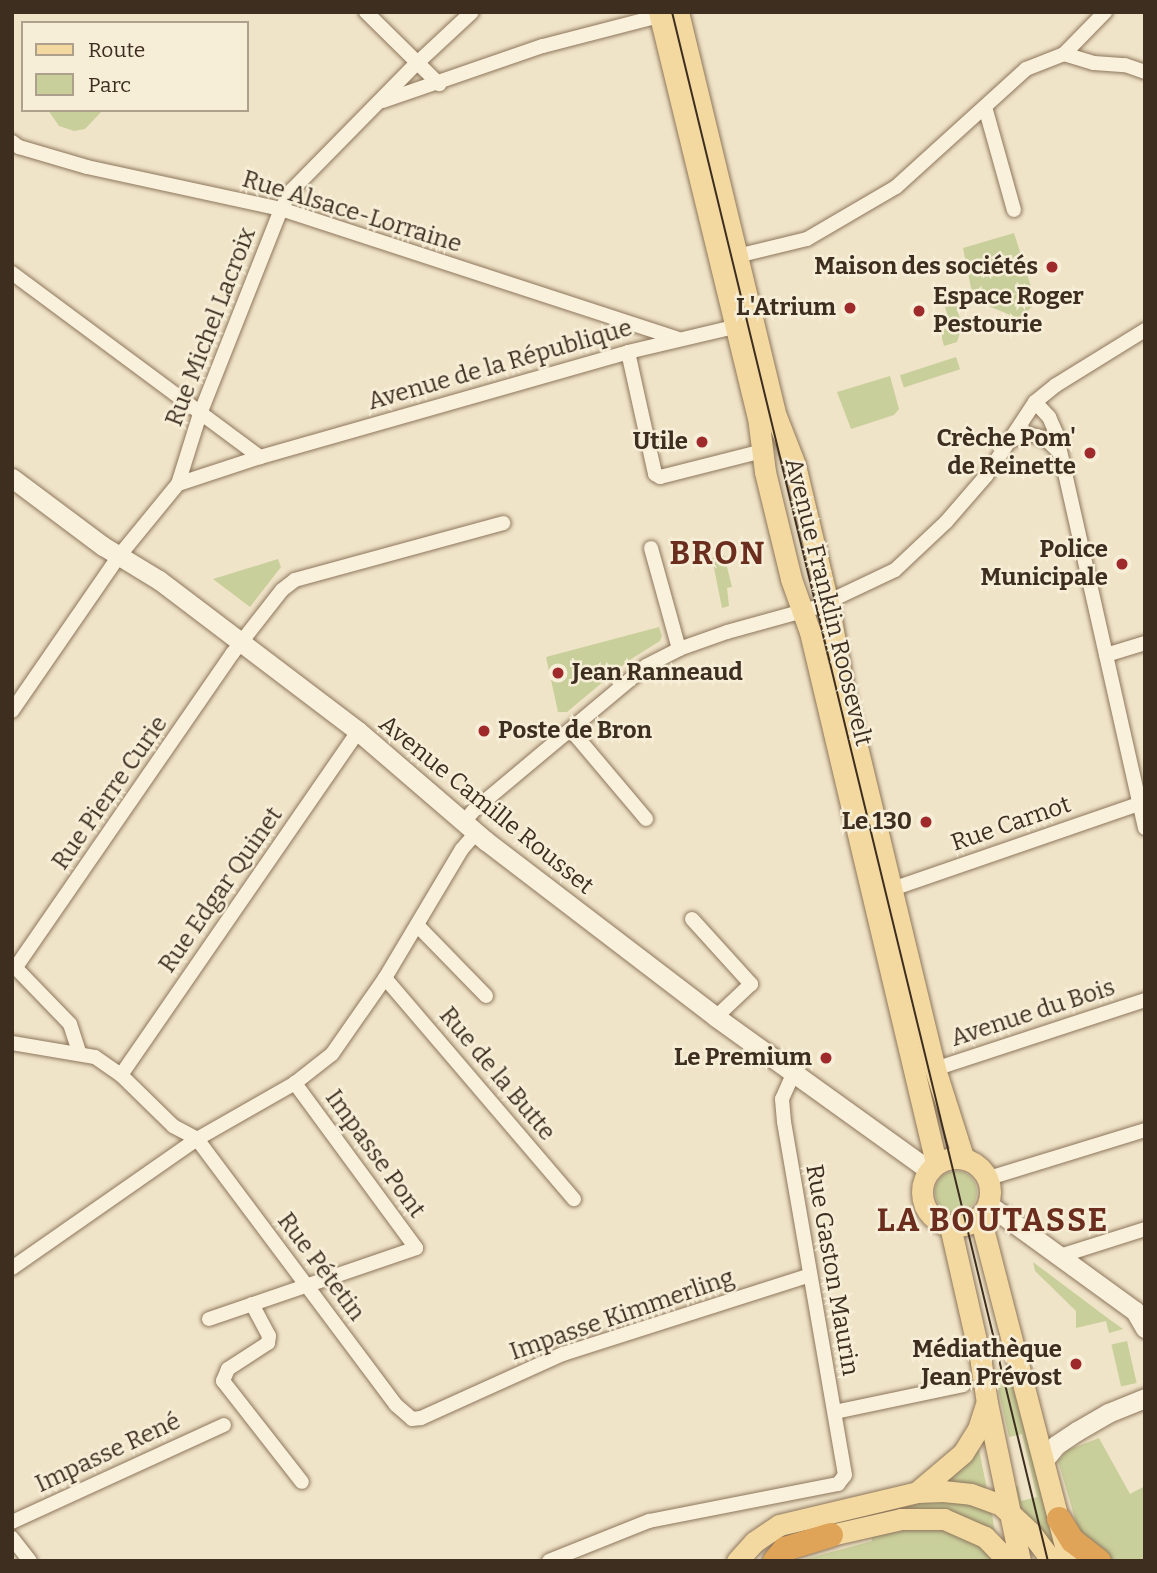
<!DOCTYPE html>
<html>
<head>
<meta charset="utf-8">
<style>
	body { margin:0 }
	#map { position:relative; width:1157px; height:1573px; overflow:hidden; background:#f0e4c8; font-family:Bitter,serif }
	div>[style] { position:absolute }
	.green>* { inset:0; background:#c9cf9b; transform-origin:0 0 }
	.round { border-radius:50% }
	.roads { filter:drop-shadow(0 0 2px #8d765c) drop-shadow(0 0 2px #8d765c) }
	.street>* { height:14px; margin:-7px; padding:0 7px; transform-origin:7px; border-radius:7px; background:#faf1dc }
	.secondary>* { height:19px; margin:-9.5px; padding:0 9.5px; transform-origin:9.5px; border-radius:9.5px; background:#faf1dc }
	.primary>* { height:21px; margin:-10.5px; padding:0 10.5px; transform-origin:10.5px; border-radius:10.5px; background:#f3d9a0 }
	.primary>.ring { margin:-10.5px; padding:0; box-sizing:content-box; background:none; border:21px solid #f3d9a0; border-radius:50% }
	.highway>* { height:24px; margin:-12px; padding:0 12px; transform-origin:12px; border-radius:12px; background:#e0a458 }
	.tram>* { height:2px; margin:-1px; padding:0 1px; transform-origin:1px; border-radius:1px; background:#3d2e20 }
	.dots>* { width:19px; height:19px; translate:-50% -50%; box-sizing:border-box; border:4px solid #f7eed8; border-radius:50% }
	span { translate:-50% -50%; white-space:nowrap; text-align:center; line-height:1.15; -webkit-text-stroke:5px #f7eed8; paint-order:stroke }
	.street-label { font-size:24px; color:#3d2e20 }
	.poi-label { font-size:24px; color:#3d2e20; font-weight:700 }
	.right { translate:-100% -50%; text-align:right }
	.left { translate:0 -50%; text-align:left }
	.district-label { font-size:32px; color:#6b2e1e; font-weight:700; letter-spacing:2px }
	.frame { position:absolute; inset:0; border:14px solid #3d2e20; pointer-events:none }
	.legend { position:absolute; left:21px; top:21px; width:228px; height:91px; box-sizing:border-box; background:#f7eed8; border:2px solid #ada18e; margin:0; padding:9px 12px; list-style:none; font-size:21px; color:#3d2e20 }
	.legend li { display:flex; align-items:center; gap:14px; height:35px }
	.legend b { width:35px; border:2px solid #ada18e }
</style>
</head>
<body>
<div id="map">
	<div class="green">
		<i style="clip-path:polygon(48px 110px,103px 110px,85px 129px,74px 131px,59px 126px)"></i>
		<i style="clip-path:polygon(1014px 233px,1036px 302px,1020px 319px,981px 303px,971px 288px,963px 248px)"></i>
		<i style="clip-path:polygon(956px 304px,962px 326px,957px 342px,944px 346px,940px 331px,951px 327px,945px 307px)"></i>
		<i style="left:956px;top:357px;width:13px;height:59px;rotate:72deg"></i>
		<i style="clip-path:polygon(890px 376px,899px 409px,894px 415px,851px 429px,837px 392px)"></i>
		<i style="clip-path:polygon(724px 555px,732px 587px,727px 588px,729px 606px,722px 608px,712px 558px)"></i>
		<i style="clip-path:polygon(278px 559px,281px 567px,250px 607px,213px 579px)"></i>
		<i style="clip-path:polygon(659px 627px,662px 636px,660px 641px,628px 661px,567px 712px,558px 712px,546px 657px)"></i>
		<i class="round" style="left:935px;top:1171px;width:42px;height:42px"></i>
		<i style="clip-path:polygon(1033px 1262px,1109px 1319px,1123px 1329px,1109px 1333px,1106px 1321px,1076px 1328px,1076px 1311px,1035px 1271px)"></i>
		<i style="left:1127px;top:1341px;width:43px;height:16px;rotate:77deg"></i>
		<i style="clip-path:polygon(1010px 1366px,1064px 1561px,1013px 1503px,1011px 1488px,1018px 1486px,1021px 1501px,1037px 1497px,1022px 1434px,1009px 1437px,994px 1370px)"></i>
		<i style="clip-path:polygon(1099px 1438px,1130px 1494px,1145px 1486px,1145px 1561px,1115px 1561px,1100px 1557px,1081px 1539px,1058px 1461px,1068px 1450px)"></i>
		<i style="clip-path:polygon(977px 1440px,987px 1489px,944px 1482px)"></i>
		<i style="clip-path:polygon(939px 1497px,991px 1508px,995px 1533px,952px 1512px,866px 1518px,865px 1514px)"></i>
		<i style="clip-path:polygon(906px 1526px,937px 1526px,971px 1538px,994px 1561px,798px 1561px,872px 1541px,871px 1534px)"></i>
	</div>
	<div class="roads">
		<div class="street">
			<i style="left:366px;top:12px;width:103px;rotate:44.6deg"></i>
			<i style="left:1064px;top:54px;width:59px;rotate:-45.7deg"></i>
			<i style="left:383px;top:101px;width:169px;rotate:-19deg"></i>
			<i style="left:543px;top:46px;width:128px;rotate:-14.5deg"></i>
			<i style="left:985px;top:107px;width:107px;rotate:74.3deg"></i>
			<i style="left:12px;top:142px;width:9px;rotate:36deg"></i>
			<i style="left:19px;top:147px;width:71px;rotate:16.4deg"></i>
			<i style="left:87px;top:167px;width:198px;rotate:12.2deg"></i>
			<i style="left:281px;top:209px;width:416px;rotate:18.1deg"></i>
			<i style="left:737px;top:256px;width:72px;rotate:-13.7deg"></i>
			<i style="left:807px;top:239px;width:103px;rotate:-30.3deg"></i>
			<i style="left:896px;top:187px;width:176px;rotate:-42.2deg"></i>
			<i style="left:1026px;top:69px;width:41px;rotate:-21.5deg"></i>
			<i style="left:1064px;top:54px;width:31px;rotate:17deg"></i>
			<i style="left:1094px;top:63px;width:31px;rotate:4deg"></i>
			<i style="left:1125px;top:65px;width:21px;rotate:19deg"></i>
			<i style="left:12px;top:273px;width:309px;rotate:36.6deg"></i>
			<i style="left:628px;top:352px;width:125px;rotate:77.5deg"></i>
			<i style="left:655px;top:474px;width:6px;rotate:31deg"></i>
			<i style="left:660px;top:477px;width:106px;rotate:-14.2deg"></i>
			<i style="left:1035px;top:402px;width:21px;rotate:47deg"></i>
			<i style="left:1049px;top:417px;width:17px;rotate:66deg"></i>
			<i style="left:1056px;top:433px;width:405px;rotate:77.3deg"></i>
			<i style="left:1009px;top:441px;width:20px;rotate:-20deg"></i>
			<i style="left:1028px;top:434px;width:9px;rotate:13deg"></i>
			<i style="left:1037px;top:436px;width:12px;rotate:24deg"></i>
			<i style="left:1048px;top:441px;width:16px;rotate:45deg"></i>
			<i style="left:178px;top:484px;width:73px;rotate:-72.6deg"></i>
			<i style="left:200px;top:414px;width:220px;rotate:-68.4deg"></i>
			<i style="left:281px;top:209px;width:22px;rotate:-60deg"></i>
			<i style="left:292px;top:190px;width:177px;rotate:-45.5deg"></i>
			<i style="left:416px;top:64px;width:76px;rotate:-42.9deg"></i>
			<i style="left:651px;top:548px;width:105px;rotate:74.5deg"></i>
			<i style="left:1106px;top:655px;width:41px;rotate:-17.1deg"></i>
			<i style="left:12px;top:711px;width:188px;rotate:-55.4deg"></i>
			<i style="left:119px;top:556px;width:93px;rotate:-50.7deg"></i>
			<i style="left:178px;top:484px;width:86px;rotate:-18.2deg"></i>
			<i style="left:260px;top:457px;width:383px;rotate:-15.9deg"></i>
			<i style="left:628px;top:352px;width:117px;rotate:-13.3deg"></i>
			<i style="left:572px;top:731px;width:115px;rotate:49.9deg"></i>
			<i style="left:465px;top:821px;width:14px;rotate:-51deg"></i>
			<i style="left:474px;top:810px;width:224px;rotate:-39.9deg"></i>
			<i style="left:646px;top:666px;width:37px;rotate:-27deg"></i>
			<i style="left:679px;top:649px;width:51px;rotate:-19.5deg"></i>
			<i style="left:727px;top:632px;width:93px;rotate:-15.5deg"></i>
			<i style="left:817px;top:607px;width:86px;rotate:-25.4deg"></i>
			<i style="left:895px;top:570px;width:70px;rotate:-43.3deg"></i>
			<i style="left:946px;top:522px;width:61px;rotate:-49deg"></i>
			<i style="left:986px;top:476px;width:89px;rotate:-56.5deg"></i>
			<i style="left:1035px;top:402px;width:27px;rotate:-39deg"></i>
			<i style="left:1056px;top:385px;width:105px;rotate:-31.7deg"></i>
			<i style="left:892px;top:889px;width:268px;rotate:-19deg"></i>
			<i style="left:692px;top:919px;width:88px;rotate:47.8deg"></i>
			<i style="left:751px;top:984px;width:48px;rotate:136.7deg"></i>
			<i style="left:417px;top:925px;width:99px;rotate:45.8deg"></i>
			<i style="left:12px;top:964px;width:83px;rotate:46deg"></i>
			<i style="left:70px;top:1024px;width:28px;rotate:72deg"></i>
			<i style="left:16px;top:967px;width:380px;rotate:-55.4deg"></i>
			<i style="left:232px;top:654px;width:81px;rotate:-52deg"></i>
			<i style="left:282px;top:590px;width:16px;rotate:-38deg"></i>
			<i style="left:295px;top:580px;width:216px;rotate:-15.3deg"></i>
			<i style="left:385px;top:978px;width:291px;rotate:49.5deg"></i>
			<i style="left:12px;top:1043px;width:84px;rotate:9.6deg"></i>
			<i style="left:95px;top:1057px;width:32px;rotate:35deg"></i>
			<i style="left:121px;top:1075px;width:73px;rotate:44.4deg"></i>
			<i style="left:173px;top:1126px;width:27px;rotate:28deg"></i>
			<i style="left:197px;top:1139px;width:113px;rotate:-29.7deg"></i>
			<i style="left:295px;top:1083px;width:47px;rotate:-38.1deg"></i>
			<i style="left:332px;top:1054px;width:93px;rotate:-55.1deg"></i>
			<i style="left:385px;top:978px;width:150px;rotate:-59.2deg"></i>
			<i style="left:462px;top:849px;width:23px;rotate:-49deg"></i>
			<i style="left:935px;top:1069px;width:221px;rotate:-18.2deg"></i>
			<i style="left:121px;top:1075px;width:418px;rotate:-55.4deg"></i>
			<i style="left:989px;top:1178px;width:163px;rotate:-17.1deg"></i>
			<i style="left:1060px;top:1256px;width:89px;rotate:-17.6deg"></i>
			<i style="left:12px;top:1268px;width:226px;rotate:-34.9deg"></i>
			<i style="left:197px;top:1139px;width:332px;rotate:53.2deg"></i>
			<i style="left:396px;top:1405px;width:21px;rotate:41deg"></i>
			<i style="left:412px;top:1419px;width:9px;rotate:-6deg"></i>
			<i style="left:421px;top:1418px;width:156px;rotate:-24.3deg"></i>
			<i style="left:563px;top:1354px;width:259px;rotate:-17.7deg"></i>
			<i style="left:252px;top:1304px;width:36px;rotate:62deg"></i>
			<i style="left:269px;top:1336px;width:7px;rotate:98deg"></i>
			<i style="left:268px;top:1343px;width:48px;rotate:147deg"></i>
			<i style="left:228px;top:1369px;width:13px;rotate:113deg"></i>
			<i style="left:223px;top:1381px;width:128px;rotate:52deg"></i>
			<i style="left:209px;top:1319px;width:219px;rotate:-18.9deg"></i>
			<i style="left:416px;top:1248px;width:205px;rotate:-126.3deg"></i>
			<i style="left:835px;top:1412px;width:131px;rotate:-11.9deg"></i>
			<i style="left:12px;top:1522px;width:233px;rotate:-24.6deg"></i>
			<i style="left:12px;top:1538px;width:29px;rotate:52deg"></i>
			<i style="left:549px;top:1561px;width:108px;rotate:-21.8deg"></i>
			<i style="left:649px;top:1521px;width:193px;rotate:-11.1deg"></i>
			<i style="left:838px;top:1484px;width:11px;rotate:-52deg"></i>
			<i style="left:845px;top:1475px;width:358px;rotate:-99.8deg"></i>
			<i style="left:784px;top:1122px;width:23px;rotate:-95deg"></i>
			<i style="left:782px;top:1099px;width:27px;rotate:-66deg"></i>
		</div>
		<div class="secondary">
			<i style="left:12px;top:478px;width:114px;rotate:36.8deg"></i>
			<i style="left:103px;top:546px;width:66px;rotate:31.3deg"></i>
			<i style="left:159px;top:580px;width:250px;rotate:37.2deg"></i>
			<i style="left:358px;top:731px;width:169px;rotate:40.7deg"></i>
			<i style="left:486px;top:841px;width:290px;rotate:37.4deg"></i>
			<i style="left:716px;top:1017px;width:262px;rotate:35.7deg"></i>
			<i style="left:989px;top:1205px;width:180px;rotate:36deg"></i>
			<i style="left:1135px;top:1311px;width:20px;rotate:60deg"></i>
			<i style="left:1044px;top:1460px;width:19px;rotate:-51deg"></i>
			<i style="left:1056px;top:1445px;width:25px;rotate:-34deg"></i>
			<i style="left:1077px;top:1431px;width:36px;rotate:-30deg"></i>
			<i style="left:1108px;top:1413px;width:40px;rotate:-22deg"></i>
		</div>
		<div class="primary">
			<i style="left:659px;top:12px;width:417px;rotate:76.3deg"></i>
			<i style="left:758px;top:417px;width:55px;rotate:82.7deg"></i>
			<i style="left:765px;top:472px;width:110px;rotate:76.3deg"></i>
			<i style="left:791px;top:579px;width:56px;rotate:70.3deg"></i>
			<i style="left:810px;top:632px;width:546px;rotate:76.65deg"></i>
			<i style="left:678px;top:12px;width:416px;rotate:76.4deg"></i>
			<i style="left:776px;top:416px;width:53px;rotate:68.8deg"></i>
			<i style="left:795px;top:465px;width:142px;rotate:76.6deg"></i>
			<i style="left:828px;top:603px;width:96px;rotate:79.7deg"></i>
			<i style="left:845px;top:697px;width:383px;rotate:76.4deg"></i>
			<i style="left:935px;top:1069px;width:92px;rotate:72.3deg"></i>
			<i class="ring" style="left:922px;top:1158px;width:47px;height:47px"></i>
			<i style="left:980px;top:1217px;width:355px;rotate:75.5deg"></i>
			<i style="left:950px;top:1226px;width:140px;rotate:77.2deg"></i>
			<i style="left:981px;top:1363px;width:40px;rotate:81.5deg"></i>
			<i style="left:987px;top:1403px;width:161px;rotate:78.2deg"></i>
			<i style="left:917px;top:1492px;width:60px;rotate:-40.3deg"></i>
			<i style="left:963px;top:1453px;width:28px;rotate:-58deg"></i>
			<i style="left:978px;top:1429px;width:25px;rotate:-72deg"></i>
			<i style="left:831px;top:1535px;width:72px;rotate:-12.9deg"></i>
			<i style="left:901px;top:1519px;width:43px"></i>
			<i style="left:944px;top:1519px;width:45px;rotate:23.7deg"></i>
			<i style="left:985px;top:1537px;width:33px;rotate:46deg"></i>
			<i style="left:737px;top:1561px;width:25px;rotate:-48deg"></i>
			<i style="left:754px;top:1542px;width:30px;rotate:-34deg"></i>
			<i style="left:779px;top:1525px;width:142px;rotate:-13.4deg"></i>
			<i style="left:917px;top:1492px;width:26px;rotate:-2deg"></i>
			<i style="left:943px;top:1491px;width:28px;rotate:6deg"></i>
			<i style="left:971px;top:1494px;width:32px;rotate:20deg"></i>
			<i style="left:1001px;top:1505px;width:41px;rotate:43deg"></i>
			<i style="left:1031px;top:1533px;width:35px;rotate:53deg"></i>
		</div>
		<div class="highway">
			<i style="left:1059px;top:1519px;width:26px;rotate:58deg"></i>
			<i style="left:1073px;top:1541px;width:33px;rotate:38deg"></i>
			<i style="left:775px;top:1561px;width:16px;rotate:-50deg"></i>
			<i style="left:785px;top:1549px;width:48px;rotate:-16.9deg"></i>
		</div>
	</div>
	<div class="tram">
		<i style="left:672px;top:12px;width:1594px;rotate:76.36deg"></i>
	</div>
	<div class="dots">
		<i style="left:1052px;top:267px;background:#9e2a2b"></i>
		<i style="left:850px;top:308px;background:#9e2a2b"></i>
		<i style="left:919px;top:311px;background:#9e2a2b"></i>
		<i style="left:702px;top:442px;background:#9e2a2b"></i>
		<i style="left:1090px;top:453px;background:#9e2a2b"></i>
		<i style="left:1122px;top:564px;background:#9e2a2b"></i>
		<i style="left:558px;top:673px;background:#9e2a2b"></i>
		<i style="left:484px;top:731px;background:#9e2a2b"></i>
		<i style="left:926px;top:822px;background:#9e2a2b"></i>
		<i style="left:826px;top:1058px;background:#9e2a2b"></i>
		<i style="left:1076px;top:1364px;background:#9e2a2b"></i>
	</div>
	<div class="street-label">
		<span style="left:352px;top:212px;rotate:17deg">Rue Alsace-Lorraine</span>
		<span style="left:211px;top:327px;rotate:-69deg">Rue Michel Lacroix</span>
		<span style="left:500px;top:365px;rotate:-16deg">Avenue de la République</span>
		<span style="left:828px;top:602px;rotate:76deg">Avenue Franklin Roosevelt</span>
		<span style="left:110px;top:793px;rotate:-55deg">Rue Pierre Curie</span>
		<span style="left:486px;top:805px;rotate:39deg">Avenue Camille Rousset</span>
		<span style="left:1011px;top:824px;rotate:-19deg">Rue Carnot</span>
		<span style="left:221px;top:890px;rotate:-55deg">Rue Edgar Quinet</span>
		<span style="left:1033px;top:1013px;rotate:-18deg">Avenue du Bois</span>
		<span style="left:497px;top:1074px;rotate:50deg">Rue de la Butte</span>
		<span style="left:375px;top:1154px;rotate:54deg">Impasse Pont</span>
		<span style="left:321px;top:1267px;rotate:53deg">Rue Pétetin</span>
		<span style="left:832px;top:1270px;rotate:80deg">Rue Gaston Maurin</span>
		<span style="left:622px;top:1315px;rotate:-19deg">Impasse Kimmerling</span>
		<span style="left:108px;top:1453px;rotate:-25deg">Impasse René</span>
	</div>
	<div class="poi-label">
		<span class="right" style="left:1038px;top:267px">Maison des sociétés</span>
		<span class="left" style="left:933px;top:311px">Espace Roger<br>Pestourie</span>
		<span class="right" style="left:836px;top:308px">L'Atrium</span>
		<span class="right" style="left:1076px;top:453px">Crèche Pom'<br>de Reinette</span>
		<span class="right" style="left:688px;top:442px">Utile</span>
		<span class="right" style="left:1108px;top:564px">Police<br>Municipale</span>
		<span class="left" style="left:572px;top:673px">Jean Ranneaud</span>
		<span class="left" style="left:498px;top:731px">Poste de Bron</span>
		<span class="right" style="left:912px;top:822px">Le 130</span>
		<span class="right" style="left:812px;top:1058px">Le Premium</span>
		<span class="right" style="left:1062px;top:1364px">Médiathèque<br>Jean Prévost</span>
	</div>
	<div class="district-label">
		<span style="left:718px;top:553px">BRON</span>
		<span style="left:993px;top:1220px">LA BOUTASSE</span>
	</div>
	<div class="frame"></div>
	<ul class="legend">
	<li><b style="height:9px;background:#f3d9a0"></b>Route</li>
	<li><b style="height:19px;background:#c9cf9b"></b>Parc</li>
	</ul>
</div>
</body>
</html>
